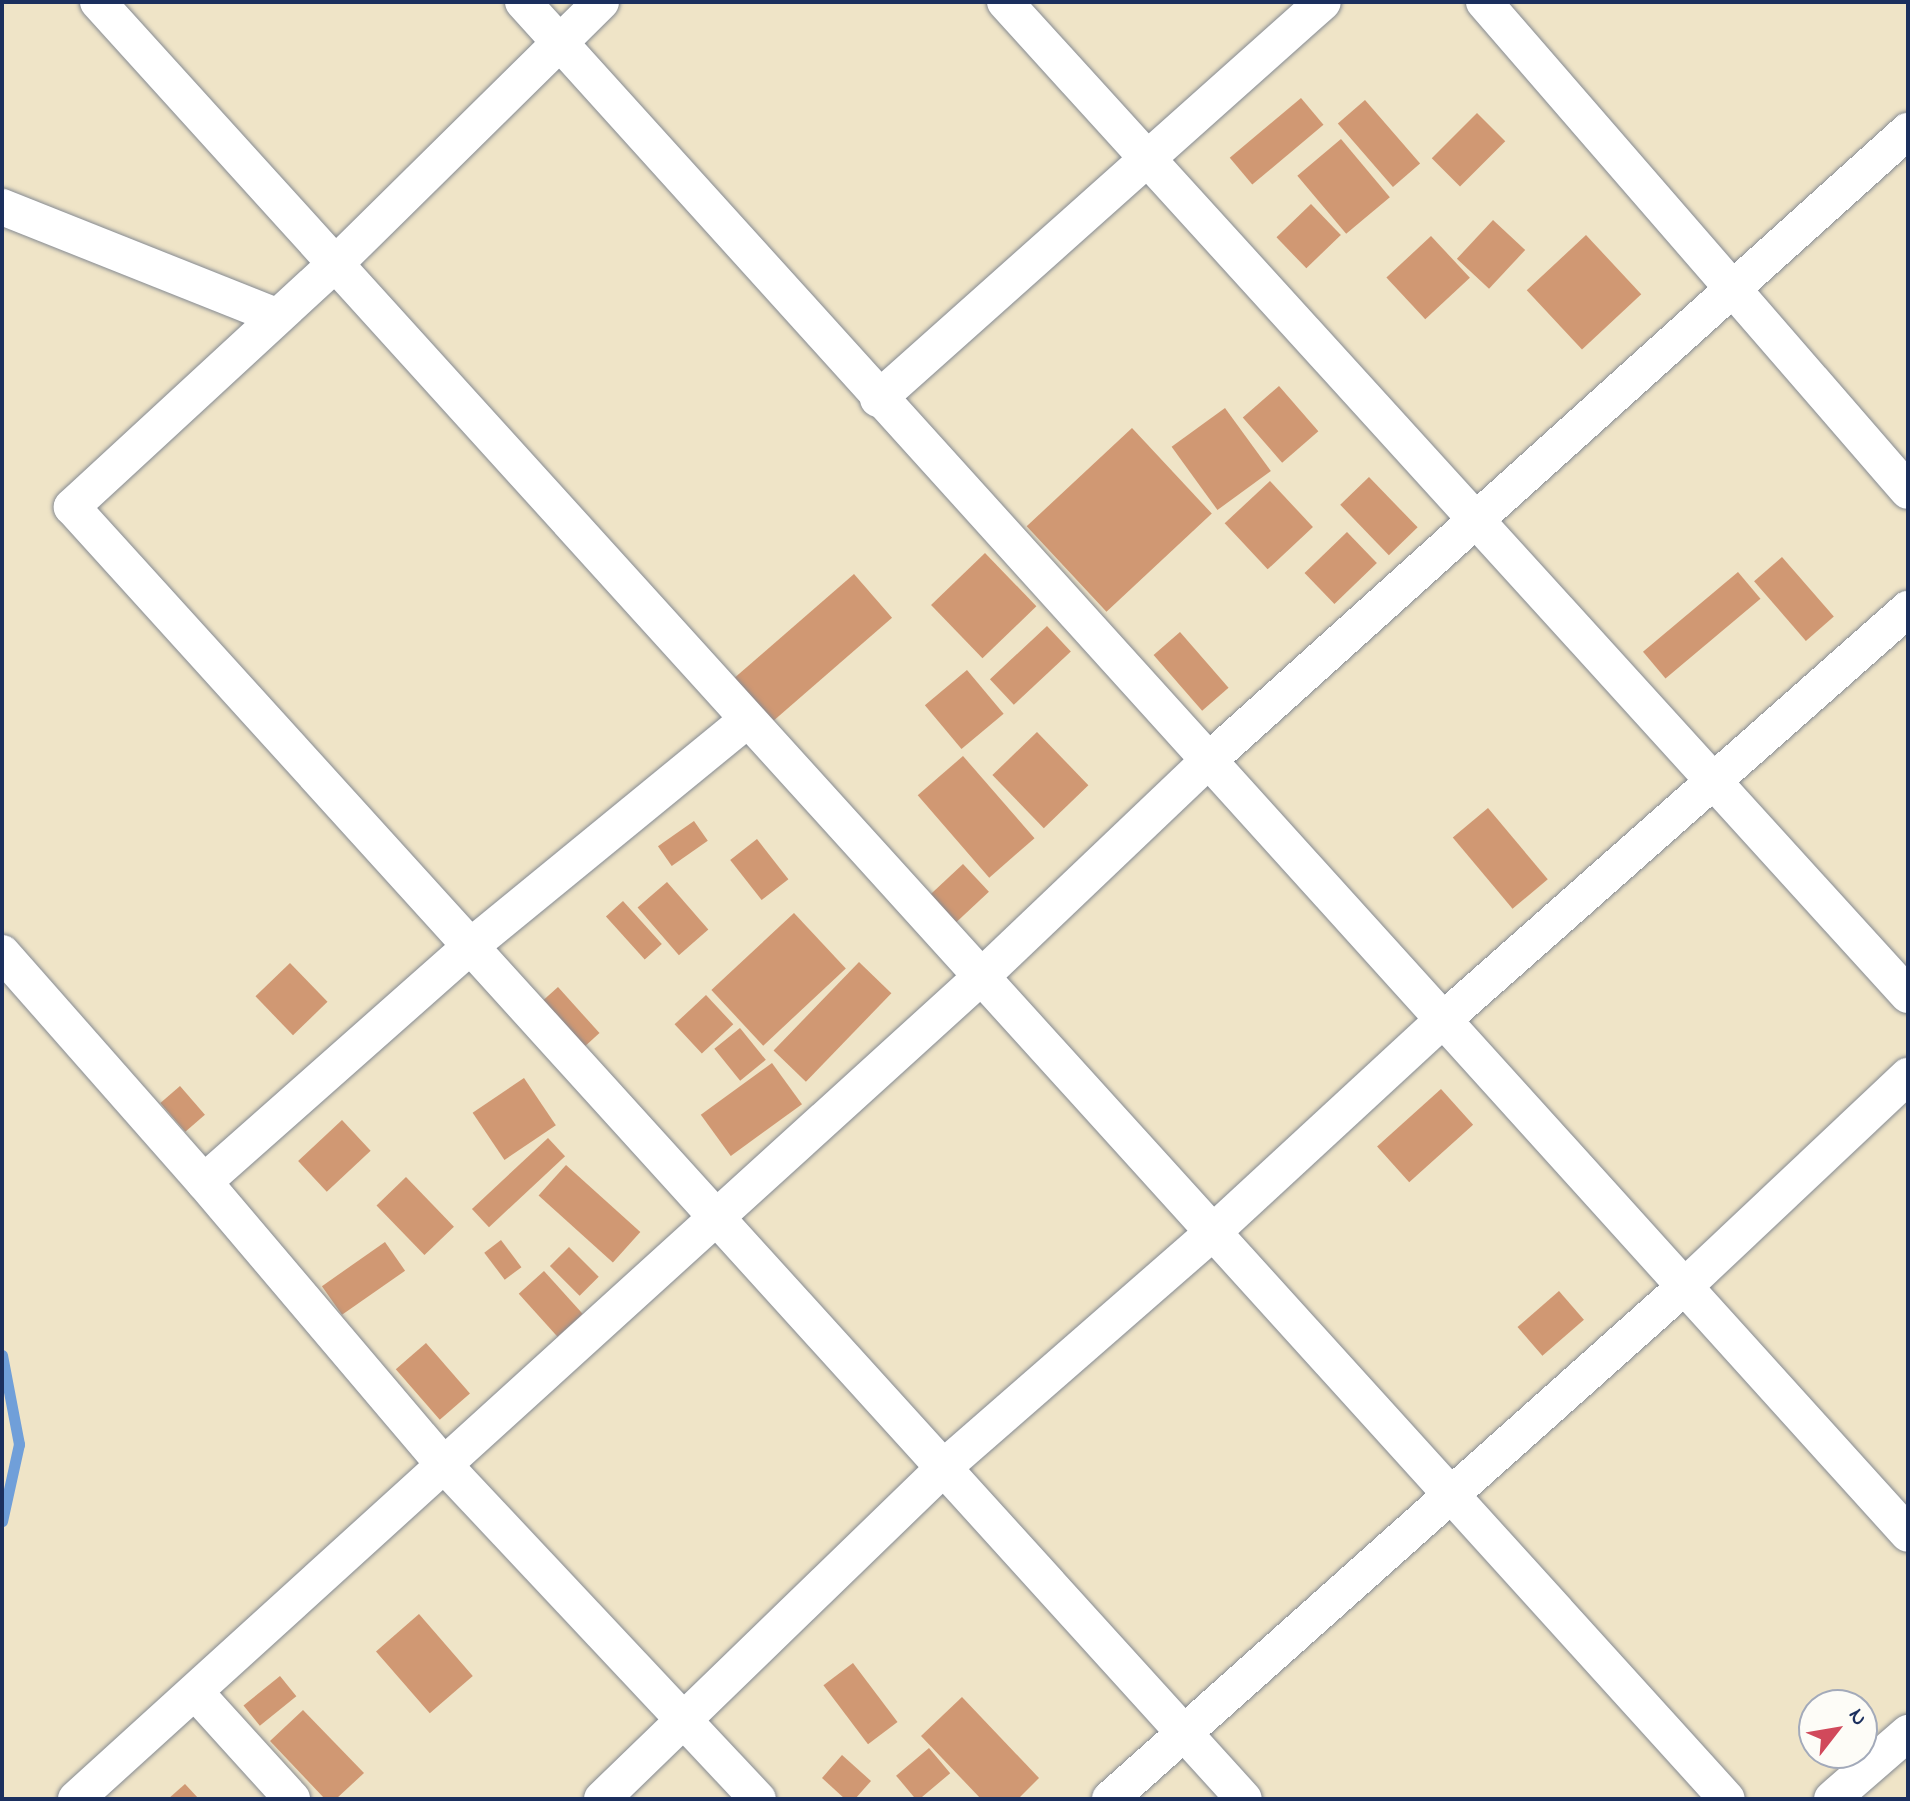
<!DOCTYPE html>
<html>
<head>
<meta charset="utf-8">
<style>
	body { margin:0 }
	#map { position:relative; width:1910px; height:1801px; overflow:hidden; background:#efe4c7; font-family:"Indie Flower",sans-serif }
	div>[style] { position:absolute }
	.stream>* { height:11px; margin:-5.5px; padding:0 5.5px; transform-origin:5.5px; border-radius:5.5px; background:#709fd9 }
	.building>* { inset:0; background:#d09873; transform-origin:0 0 }
	.roads { filter:drop-shadow(0 0 2px #858a92) drop-shadow(0 0 2px #858a92) }
	.street>* { height:36px; margin:-18px; padding:0 18px; transform-origin:18px; border-radius:18px; background:#fff }
	span { translate:-50% -50%; white-space:nowrap; text-align:center; line-height:1.15; -webkit-text-stroke:6px #fdfcf7; paint-order:stroke }
	.frame { position:absolute; inset:0; border:4px solid #1b2f5e; pointer-events:none }
	.north { position:absolute; left:1798px; top:1689px; width:80px; height:80px; box-sizing:border-box; background:#fdfcf7; border:2px solid #a3aaba; border-radius:50%; rotate:59deg; font-size:22px; font-weight:700; line-height:32px; text-align:center; color:#1b2f5e }
	.north::after { content:''; display:block; margin:auto; width:28px; height:36px; background:#d1495b; clip-path:polygon(50% 0,100% 100%,50% 72%,0 100%) }
</style>
</head>
<body>
<div id="map">
	<div class="stream">
		<i style="left:2px;top:1355px;width:91px;rotate:79.2deg"></i>
		<i style="left:19px;top:1444px;width:79px;rotate:102.4deg"></i>
	</div>
	<div class="building">
		<i style="left:1301px;top:98px;width:35px;height:93px;rotate:50deg"></i>
		<i style="left:1365px;top:100px;width:84px;height:36px;rotate:49deg"></i>
		<i style="left:1477px;top:113px;width:40px;height:64px;rotate:45deg"></i>
		<i style="left:1341px;top:139px;width:76px;height:57px;rotate:50deg"></i>
		<i style="left:1311px;top:204px;width:43px;height:48px;rotate:46deg"></i>
		<i style="left:1493px;top:220px;width:44px;height:53px;rotate:43deg"></i>
		<i style="left:1586px;top:235px;width:81px;height:81px;rotate:47deg"></i>
		<i style="left:1431px;top:236px;width:57px;height:61px;rotate:47deg"></i>
		<i style="left:1279px;top:386px;width:60px;height:48px;rotate:49deg"></i>
		<i style="left:1225px;top:408px;width:78px;height:66px;rotate:54deg"></i>
		<i style="left:1132px;top:428px;width:117px;height:144px;rotate:47deg"></i>
		<i style="left:1369px;top:477px;width:70px;height:40px;rotate:46deg"></i>
		<i style="left:1270px;top:481px;width:63px;height:62px;rotate:47deg"></i>
		<i style="left:1347px;top:532px;width:43px;height:59px;rotate:46deg"></i>
		<i style="left:985px;top:553px;width:74px;height:75px;rotate:46deg"></i>
		<i style="left:1782px;top:557px;width:79px;height:37px;rotate:49deg"></i>
		<i style="left:1738px;top:572px;width:35px;height:124px;rotate:50deg"></i>
		<i style="left:854px;top:574px;width:58px;height:159px;rotate:49deg"></i>
		<i style="left:1047px;top:626px;width:35px;height:78px;rotate:47deg"></i>
		<i style="left:1180px;top:632px;width:74px;height:35px;rotate:49deg"></i>
		<i style="left:967px;top:670px;width:57px;height:55px;rotate:50deg"></i>
		<i style="left:1037px;top:732px;width:74px;height:62px;rotate:46deg"></i>
		<i style="left:963px;top:756px;width:109px;height:60px;rotate:49deg"></i>
		<i style="left:1488px;top:808px;width:93px;height:46px;rotate:50deg"></i>
		<i style="left:694px;top:821px;width:24px;height:44px;rotate:55deg"></i>
		<i style="left:757px;top:839px;width:51px;height:34px;rotate:52deg"></i>
		<i style="left:963px;top:864px;width:38px;height:56px;rotate:47deg"></i>
		<i style="left:667px;top:882px;width:63px;height:39px;rotate:49deg"></i>
		<i style="left:623px;top:901px;width:58px;height:23px;rotate:48deg"></i>
		<i style="left:794px;top:913px;width:76px;height:113px;rotate:47deg"></i>
		<i style="left:859px;top:962px;width:45px;height:123px;rotate:44deg"></i>
		<i style="left:290px;top:963px;width:54px;height:48px;rotate:46deg"></i>
		<i style="left:558px;top:987px;width:62px;height:21px;rotate:48deg"></i>
		<i style="left:706px;top:995px;width:40px;height:43px;rotate:47deg"></i>
		<i style="left:740px;top:1028px;width:41px;height:33px;rotate:51deg"></i>
		<i style="left:772px;top:1063px;width:51px;height:88px;rotate:54deg"></i>
		<i style="left:524px;top:1078px;width:57px;height:62px;rotate:56deg"></i>
		<i style="left:180px;top:1086px;width:38px;height:26px;rotate:49deg"></i>
		<i style="left:1441px;top:1089px;width:48px;height:86px;rotate:48deg"></i>
		<i style="left:342px;top:1120px;width:42px;height:60px;rotate:47deg"></i>
		<i style="left:548px;top:1138px;width:25px;height:104px;rotate:47deg"></i>
		<i style="left:566px;top:1165px;width:100px;height:41px;rotate:42deg"></i>
		<i style="left:406px;top:1177px;width:69px;height:41px;rotate:46deg"></i>
		<i style="left:501px;top:1240px;width:34px;height:21px;rotate:53deg"></i>
		<i style="left:385px;top:1242px;width:35px;height:77px;rotate:55deg"></i>
		<i style="left:569px;top:1247px;width:42px;height:27px;rotate:45deg"></i>
		<i style="left:544px;top:1271px;width:58px;height:34px;rotate:48deg"></i>
		<i style="left:1559px;top:1291px;width:38px;height:55px;rotate:49deg"></i>
		<i style="left:426px;top:1343px;width:67px;height:40px;rotate:49deg"></i>
		<i style="left:419px;top:1614px;width:82px;height:57px;rotate:49deg"></i>
		<i style="left:853px;top:1663px;width:74px;height:37px;rotate:53deg"></i>
		<i style="left:280px;top:1676px;width:26px;height:47px;rotate:51deg"></i>
		<i style="clip-path:polygon(962px 1697px,1039px 1778px,1018px 1799px,981px 1799px,921px 1736px)"></i>
		<i style="clip-path:polygon(303px 1710px,364px 1773px,336px 1799px,325px 1799px,270px 1741px)"></i>
		<i style="left:929px;top:1748px;width:33px;height:43px;rotate:50deg"></i>
		<i style="clip-path:polygon(842px 1755px,871px 1781px,855px 1799px,845px 1799px,822px 1778px)"></i>
		<i style="clip-path:polygon(185px 1784px,199px 1799px,168px 1799px)"></i>
	</div>
	<div class="roads">
		<div class="street">
			<i style="left:98px;top:2px;width:2425px;rotate:47.81deg"></i>
			<i style="left:523px;top:2px;width:2065px;rotate:47.88deg"></i>
			<i style="left:601px;top:2px;width:375px;rotate:135.4deg"></i>
			<i style="left:334px;top:265px;width:357px;rotate:137.3deg"></i>
			<i style="left:72px;top:507px;width:1744px;rotate:47.79deg"></i>
			<i style="left:1005px;top:2px;width:1342px;rotate:47.72deg"></i>
			<i style="left:1484px;top:2px;width:647px;rotate:49.07deg"></i>
			<i style="left:2px;top:207px;width:295px;rotate:21.7deg"></i>
			<i style="left:878px;top:399px;width:596px;rotate:-41.74deg"></i>
			<i style="left:2px;top:953px;width:305px;rotate:48.6deg"></i>
			<i style="left:204px;top:1182px;width:372px;rotate:49.7deg"></i>
			<i style="left:445px;top:1466px;width:457px;rotate:46.8deg"></i>
			<i style="left:204px;top:1182px;width:356px;rotate:-41.5deg"></i>
			<i style="left:471px;top:946px;width:357px;rotate:-39.3deg"></i>
			<i style="left:196px;top:1693px;width:143px;rotate:47.8deg"></i>
			<i style="left:76px;top:1799px;width:1223px;rotate:-42.25deg"></i>
			<i style="left:981px;top:977px;width:313px;rotate:-43.6deg"></i>
			<i style="left:1208px;top:761px;width:942px;rotate:-41.99deg"></i>
			<i style="left:602px;top:1799px;width:477px;rotate:-44.1deg"></i>
			<i style="left:944px;top:1467px;width:356px;rotate:-41.1deg"></i>
			<i style="left:1212px;top:1233px;width:314px;rotate:-42.7deg"></i>
			<i style="left:1443px;top:1020px;width:621px;rotate:-41.47deg"></i>
			<i style="left:1110px;top:1799px;width:769px;rotate:-41.73deg"></i>
			<i style="left:1684px;top:1287px;width:308px;rotate:-43.3deg"></i>
			<i style="left:1832px;top:1799px;width:101px;rotate:-41deg"></i>
		</div>
	</div>
	<div class="frame"></div>
	<div class="north">N</div>
</div>
</body>
</html>
